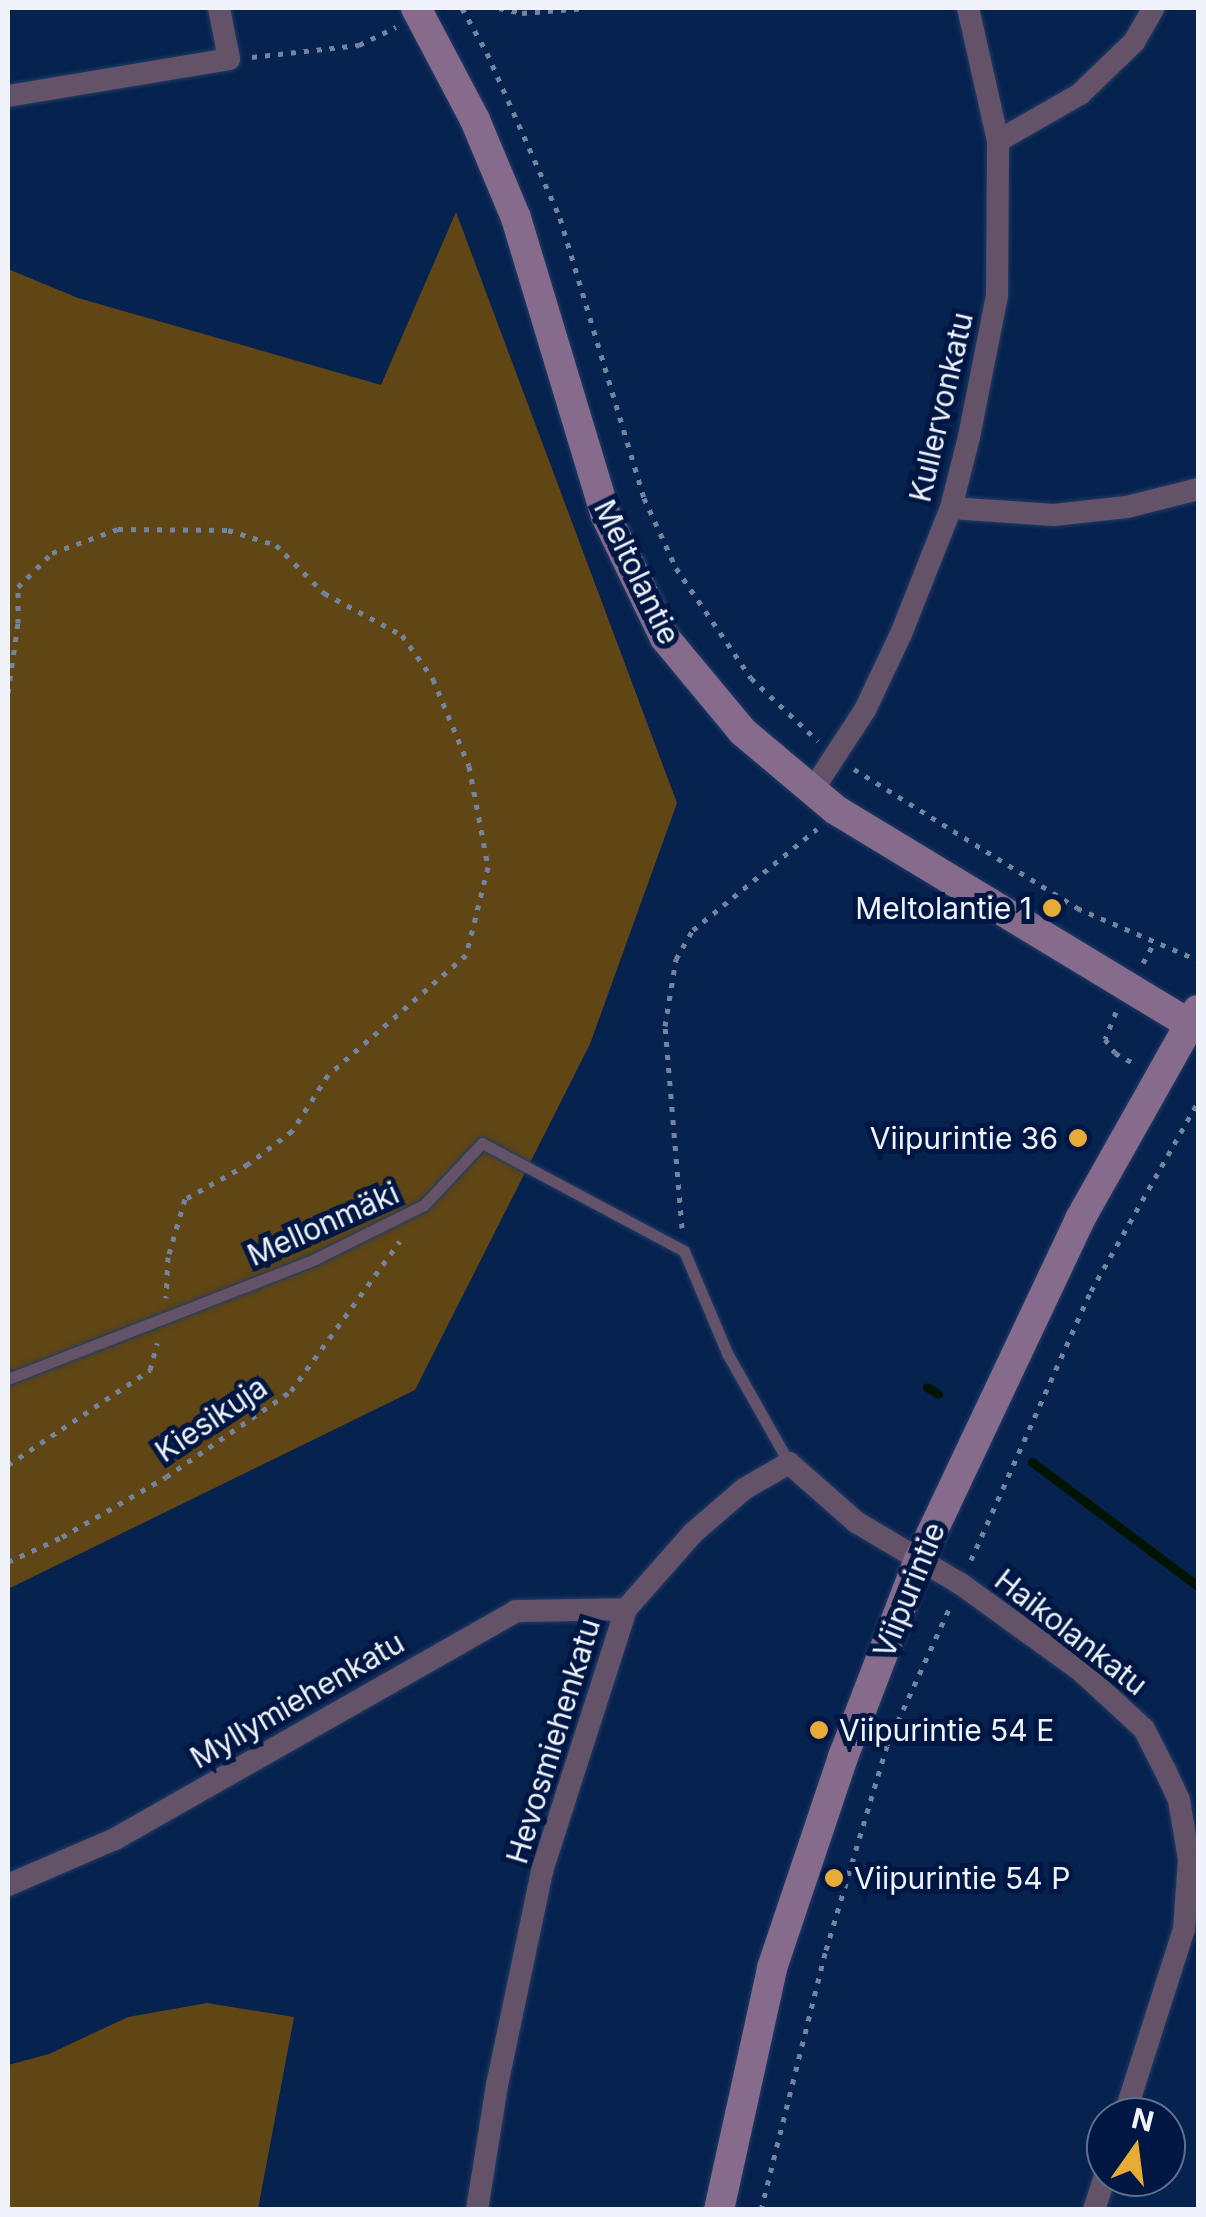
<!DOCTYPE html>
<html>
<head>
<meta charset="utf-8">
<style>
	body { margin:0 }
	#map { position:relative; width:1206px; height:2217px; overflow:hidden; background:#06224f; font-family:Inter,sans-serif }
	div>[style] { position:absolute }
	.green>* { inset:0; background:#604614 }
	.stream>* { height:9px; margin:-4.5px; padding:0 4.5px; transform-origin:4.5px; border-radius:4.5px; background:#021300 }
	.path>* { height:5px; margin-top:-2.5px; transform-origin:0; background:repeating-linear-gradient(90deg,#73849f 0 5px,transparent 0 13px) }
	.roads { filter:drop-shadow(0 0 2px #223b64) drop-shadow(0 0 2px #223b64) }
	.lane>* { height:11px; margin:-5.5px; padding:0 5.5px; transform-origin:5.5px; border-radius:5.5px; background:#635268 }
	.street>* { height:22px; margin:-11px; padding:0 11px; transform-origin:11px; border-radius:11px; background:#635268 }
	.secondary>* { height:30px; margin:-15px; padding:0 15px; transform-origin:15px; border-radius:15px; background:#876b8d }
	.dots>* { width:28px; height:28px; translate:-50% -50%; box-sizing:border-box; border:5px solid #001744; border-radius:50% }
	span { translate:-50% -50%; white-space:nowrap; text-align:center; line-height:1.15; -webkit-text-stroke:10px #001744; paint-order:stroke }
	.street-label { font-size:30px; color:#f0f4fa }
	.poi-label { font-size:30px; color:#f0f4fa }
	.right { translate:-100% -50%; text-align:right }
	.left { translate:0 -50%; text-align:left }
	.frame { position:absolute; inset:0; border:10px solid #f0f4fa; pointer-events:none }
	.north { position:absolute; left:1086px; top:2097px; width:100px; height:100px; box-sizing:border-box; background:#001744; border:2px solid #606f8d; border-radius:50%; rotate:14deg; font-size:28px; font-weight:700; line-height:40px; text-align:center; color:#f0f4fa }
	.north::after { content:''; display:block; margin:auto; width:35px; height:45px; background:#e7ac37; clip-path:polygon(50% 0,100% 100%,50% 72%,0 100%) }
</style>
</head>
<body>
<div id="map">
	<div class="green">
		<i style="clip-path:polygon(456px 212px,677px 803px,590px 1044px,415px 1390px,8px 1589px,8px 269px,78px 298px,381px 385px)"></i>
		<i style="clip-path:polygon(207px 2003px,294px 2017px,258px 2209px,8px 2209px,8px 2065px,49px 2054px,128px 2017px)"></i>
	</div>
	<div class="stream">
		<i style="left:927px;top:1387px;width:13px;rotate:32deg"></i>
		<i style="left:1032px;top:1462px;width:207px;rotate:36.8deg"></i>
	</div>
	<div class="path">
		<i style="left:462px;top:8px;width:51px;rotate:60.9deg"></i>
		<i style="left:487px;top:53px;width:180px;rotate:66.1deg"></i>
		<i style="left:560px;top:218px;width:292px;rotate:73.3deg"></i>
		<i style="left:644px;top:498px;width:77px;rotate:65.4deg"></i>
		<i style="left:676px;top:568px;width:133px;rotate:55.7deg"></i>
		<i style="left:751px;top:678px;width:92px;rotate:43.2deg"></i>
		<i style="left:499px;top:8px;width:24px;rotate:12deg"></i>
		<i style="left:522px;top:13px;width:65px;rotate:-4.4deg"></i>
		<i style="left:252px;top:57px;width:108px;rotate:-6.4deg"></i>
		<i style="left:359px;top:45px;width:41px;rotate:-25.9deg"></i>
		<i style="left:8px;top:693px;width:71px;rotate:-81.9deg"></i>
		<i style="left:18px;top:623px;width:36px;rotate:-90deg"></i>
		<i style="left:18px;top:587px;width:48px;rotate:-45deg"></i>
		<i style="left:52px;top:553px;width:70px;rotate:-20deg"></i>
		<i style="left:118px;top:529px;width:110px;rotate:0.5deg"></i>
		<i style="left:228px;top:530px;width:50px;rotate:17.4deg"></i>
		<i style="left:276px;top:545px;width:68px;rotate:45deg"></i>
		<i style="left:324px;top:593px;width:89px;rotate:28.3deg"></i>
		<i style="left:402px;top:635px;width:54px;rotate:54.8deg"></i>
		<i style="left:433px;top:679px;width:94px;rotate:67.5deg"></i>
		<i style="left:469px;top:766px;width:103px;rotate:79.3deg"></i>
		<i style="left:488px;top:867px;width:91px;rotate:104deg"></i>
		<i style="left:466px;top:955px;width:183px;rotate:139deg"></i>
		<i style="left:328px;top:1075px;width:67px;rotate:122.7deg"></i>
		<i style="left:292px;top:1131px;width:55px;rotate:143.1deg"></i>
		<i style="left:248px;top:1164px;width:72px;rotate:150.9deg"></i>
		<i style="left:185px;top:1199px;width:60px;rotate:106.3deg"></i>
		<i style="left:168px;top:1257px;width:41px;rotate:92.8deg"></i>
		<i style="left:854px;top:769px;width:263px;rotate:31.9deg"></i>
		<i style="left:1077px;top:908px;width:132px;rotate:23.3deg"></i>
		<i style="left:1143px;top:963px;width:23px;rotate:-61deg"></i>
		<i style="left:1116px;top:1012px;width:29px;rotate:112deg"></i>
		<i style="left:1105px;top:1039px;width:17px;rotate:54deg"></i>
		<i style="left:1115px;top:1053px;width:23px;rotate:29deg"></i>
		<i style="left:682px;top:1228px;width:203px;rotate:-94.8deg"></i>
		<i style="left:665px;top:1026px;width:68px;rotate:-80.7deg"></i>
		<i style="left:676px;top:959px;width:34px;rotate:-60deg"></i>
		<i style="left:693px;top:930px;width:160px;rotate:-39.2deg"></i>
		<i style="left:8px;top:1465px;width:171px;rotate:-33.8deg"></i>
		<i style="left:150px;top:1370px;width:28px;rotate:-75deg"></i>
		<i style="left:971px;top:1560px;width:295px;rotate:-66deg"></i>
		<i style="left:1091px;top:1291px;width:217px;rotate:-60.5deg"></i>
		<i style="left:8px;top:1562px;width:60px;rotate:-24.8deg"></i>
		<i style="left:62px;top:1537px;width:120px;rotate:-30deg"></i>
		<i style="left:166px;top:1477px;width:152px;rotate:-34.5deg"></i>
		<i style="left:291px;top:1391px;width:185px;rotate:-54deg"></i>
		<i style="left:761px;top:2210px;width:268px;rotate:-76deg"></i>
		<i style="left:826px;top:1950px;width:214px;rotate:-73.4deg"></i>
		<i style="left:887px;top:1745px;width:152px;rotate:-65.5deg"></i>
	</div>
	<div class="roads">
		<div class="lane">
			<i style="left:8px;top:1379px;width:330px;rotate:-21.3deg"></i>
			<i style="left:315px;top:1259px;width:122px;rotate:-26.4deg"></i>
			<i style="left:424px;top:1205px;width:85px;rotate:-46.9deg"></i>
			<i style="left:482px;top:1143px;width:229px;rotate:28.1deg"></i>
			<i style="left:684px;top:1251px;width:111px;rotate:67.1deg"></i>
			<i style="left:727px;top:1353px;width:126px;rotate:60.6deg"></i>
		</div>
		<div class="street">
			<i style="left:8px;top:96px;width:224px;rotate:-9.5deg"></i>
			<i style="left:229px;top:59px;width:52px;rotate:-101.1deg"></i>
			<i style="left:998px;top:141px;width:95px;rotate:-29.8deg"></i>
			<i style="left:1080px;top:94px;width:75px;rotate:-43.9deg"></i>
			<i style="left:1134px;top:42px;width:39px;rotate:-60deg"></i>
			<i style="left:951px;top:508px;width:103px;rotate:3.9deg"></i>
			<i style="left:1054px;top:515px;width:73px;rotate:-6.3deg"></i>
			<i style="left:1127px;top:507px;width:73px;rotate:-14.2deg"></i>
			<i style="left:812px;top:791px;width:97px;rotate:-56.8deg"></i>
			<i style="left:865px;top:710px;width:84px;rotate:-64.7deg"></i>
			<i style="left:901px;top:634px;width:136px;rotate:-68.4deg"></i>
			<i style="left:951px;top:508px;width:73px;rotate:-75.8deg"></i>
			<i style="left:969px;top:437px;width:145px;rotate:-78.8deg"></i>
			<i style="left:997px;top:295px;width:154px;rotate:-89.6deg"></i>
			<i style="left:998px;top:141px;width:136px;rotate:-102.7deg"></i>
			<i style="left:8px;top:1885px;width:116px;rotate:-23.3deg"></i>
			<i style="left:115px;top:1839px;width:461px;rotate:-29.6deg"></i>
			<i style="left:516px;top:1611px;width:110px;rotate:-1deg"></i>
			<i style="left:477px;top:2210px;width:127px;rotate:-80.9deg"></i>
			<i style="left:497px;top:2085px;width:219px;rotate:-78.1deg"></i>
			<i style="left:542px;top:1871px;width:275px;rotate:-72.2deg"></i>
			<i style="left:626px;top:1609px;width:101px;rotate:-48.6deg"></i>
			<i style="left:693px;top:1533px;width:67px;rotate:-40.8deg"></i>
			<i style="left:744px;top:1489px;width:52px;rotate:-30deg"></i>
			<i style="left:789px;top:1463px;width:89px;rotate:41.4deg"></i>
			<i style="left:856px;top:1522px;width:122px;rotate:30.6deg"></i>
			<i style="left:961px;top:1584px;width:147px;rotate:35.9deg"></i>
			<i style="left:1080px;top:1670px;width:87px;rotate:42.7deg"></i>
			<i style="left:1144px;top:1729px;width:46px;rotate:62.9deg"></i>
			<i style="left:1165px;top:1770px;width:33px;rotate:65deg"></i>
			<i style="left:1179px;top:1800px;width:61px;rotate:80.5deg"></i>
			<i style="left:1189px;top:1860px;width:69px;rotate:94.1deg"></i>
			<i style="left:1184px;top:1929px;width:197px;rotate:107.7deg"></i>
			<i style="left:1094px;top:2210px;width:39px;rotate:-72deg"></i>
		</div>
		<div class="secondary">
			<i style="left:416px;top:8px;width:127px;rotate:62.2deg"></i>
			<i style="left:475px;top:120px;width:106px;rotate:67.3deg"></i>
			<i style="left:516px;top:218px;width:311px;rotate:73.2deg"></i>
			<i style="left:606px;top:516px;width:136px;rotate:64.2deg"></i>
			<i style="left:665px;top:638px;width:122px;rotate:50.3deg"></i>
			<i style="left:743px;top:732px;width:121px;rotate:40deg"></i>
			<i style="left:836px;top:810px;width:414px;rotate:31.2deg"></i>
			<i style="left:719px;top:2210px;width:248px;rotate:-77.6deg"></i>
			<i style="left:772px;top:1968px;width:223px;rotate:-71.4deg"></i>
			<i style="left:843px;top:1757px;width:211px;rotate:-68.9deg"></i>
			<i style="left:919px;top:1560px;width:377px;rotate:-64.7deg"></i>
			<i style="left:1080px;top:1219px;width:240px;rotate:-60.6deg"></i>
		</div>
	</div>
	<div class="dots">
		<i style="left:1052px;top:908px;background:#e7ac37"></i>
		<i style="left:1078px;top:1138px;background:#e7ac37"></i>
		<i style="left:819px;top:1730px;background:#e7ac37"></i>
		<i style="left:834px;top:1878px;background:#e7ac37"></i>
	</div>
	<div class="street-label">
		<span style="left:941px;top:407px;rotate:-77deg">Kullervonkatu</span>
		<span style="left:637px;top:572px;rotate:64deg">Meltolantie</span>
		<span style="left:323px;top:1224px;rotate:-24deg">Mellonmäki</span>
		<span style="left:211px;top:1419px;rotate:-34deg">Kiesikuja</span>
		<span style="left:909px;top:1590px;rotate:-68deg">Viipurintie</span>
		<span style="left:1071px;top:1632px;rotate:38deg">Haikolankatu</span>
		<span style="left:297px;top:1700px;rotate:-30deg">Myllymiehenkatu</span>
		<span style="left:553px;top:1741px;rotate:-73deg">Hevosmiehenkatu</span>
	</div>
	<div class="poi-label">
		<span class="right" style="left:1032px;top:908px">Meltolantie 1</span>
		<span class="right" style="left:1058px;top:1138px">Viipurintie 36</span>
		<span class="left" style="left:839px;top:1730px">Viipurintie 54 E</span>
		<span class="left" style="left:854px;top:1878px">Viipurintie 54 P</span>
	</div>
	<div class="frame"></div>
	<div class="north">N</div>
</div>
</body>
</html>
